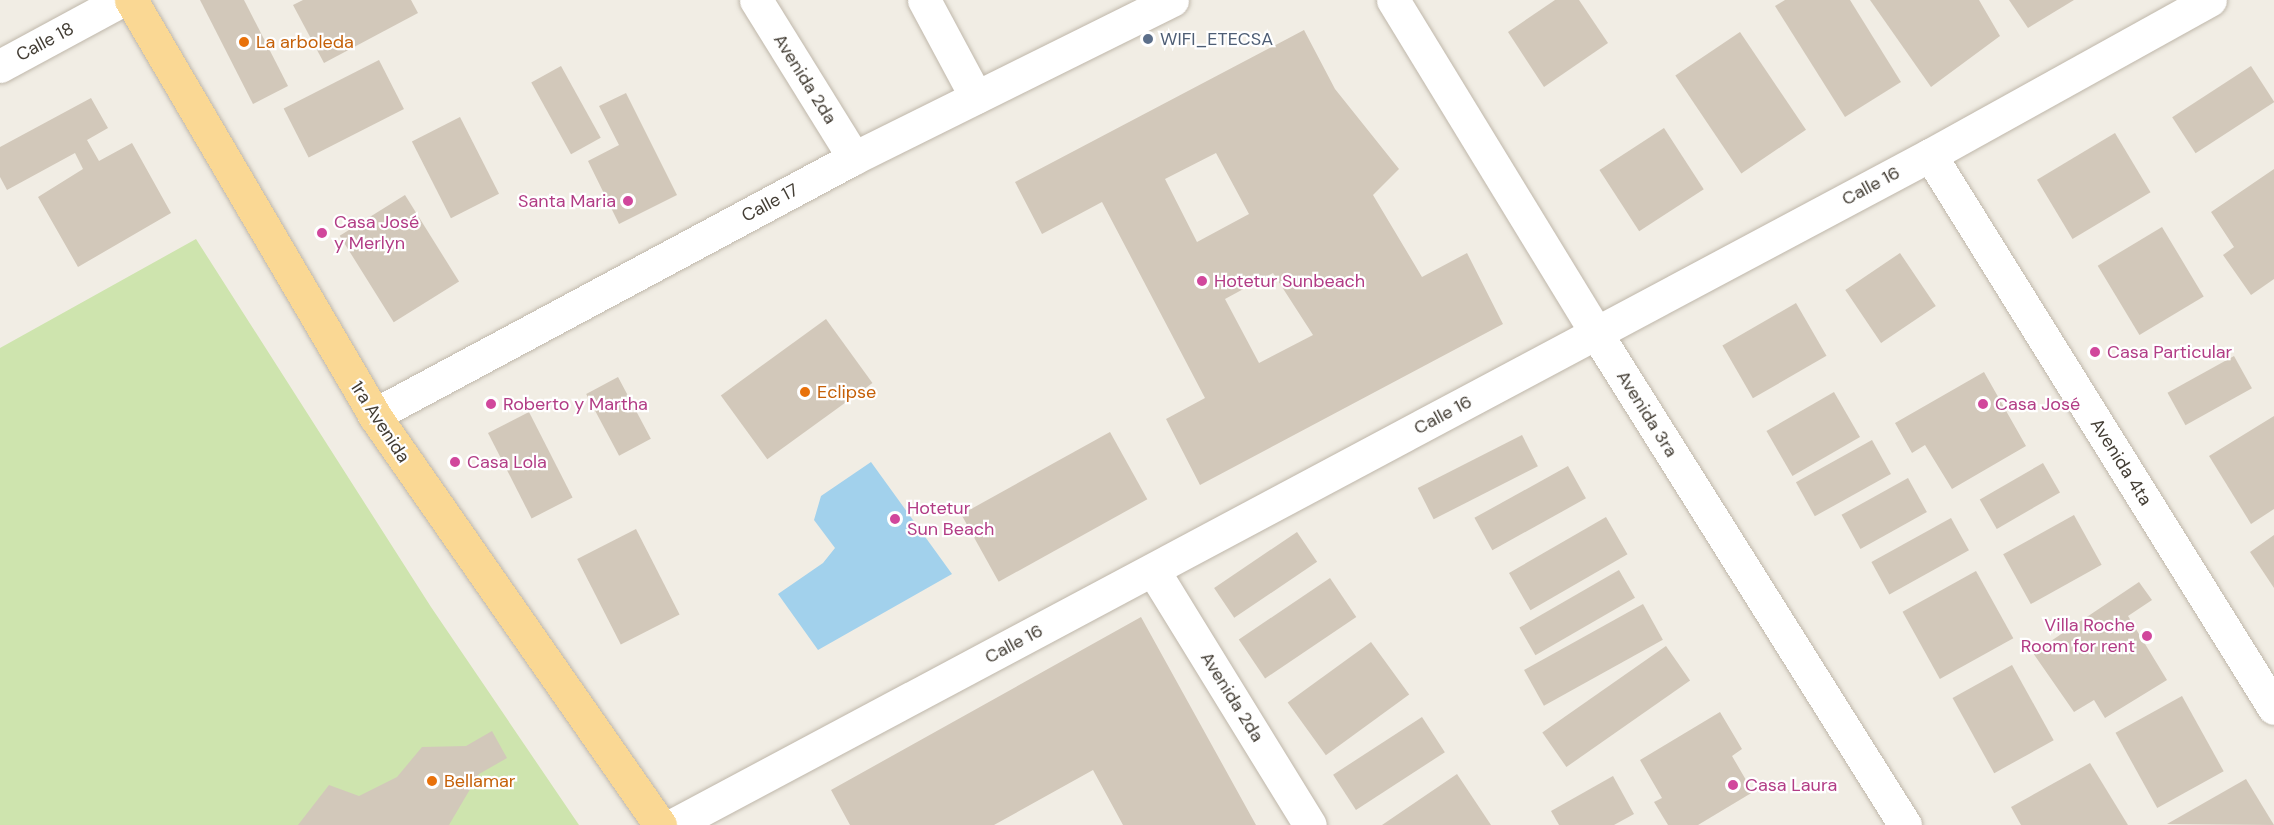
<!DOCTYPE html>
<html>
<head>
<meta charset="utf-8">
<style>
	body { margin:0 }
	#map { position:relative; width:2274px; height:825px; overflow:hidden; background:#f1ede4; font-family:"DM Sans",sans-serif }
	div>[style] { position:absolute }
	.green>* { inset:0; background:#cee4ae }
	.water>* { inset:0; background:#a2d1ec }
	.building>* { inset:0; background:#d2c8ba; transform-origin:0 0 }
	.roads { filter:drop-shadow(0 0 2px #bfb7aa) drop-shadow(0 0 2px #bfb7aa) }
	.minor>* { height:33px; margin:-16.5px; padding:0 16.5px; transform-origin:16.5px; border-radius:16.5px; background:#fff }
	.major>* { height:33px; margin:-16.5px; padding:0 16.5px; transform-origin:16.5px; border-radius:16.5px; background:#fad894 }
	.dots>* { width:16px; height:16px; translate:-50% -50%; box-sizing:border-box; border:3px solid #fff; border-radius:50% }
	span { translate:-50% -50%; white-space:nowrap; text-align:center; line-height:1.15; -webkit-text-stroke:4.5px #fff; paint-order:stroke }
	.service-label { font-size:18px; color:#4e5e75 }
	.left { translate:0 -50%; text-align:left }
	.street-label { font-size:18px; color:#433d34 }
	.food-label { font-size:18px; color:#c56008 }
	.hotel-label { font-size:18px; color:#b23c85 }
	.right { translate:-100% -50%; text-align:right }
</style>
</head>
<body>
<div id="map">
	<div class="green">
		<i style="clip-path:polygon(196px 239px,431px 607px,579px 825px,0 825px,0 348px)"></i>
	</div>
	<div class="water">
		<i style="clip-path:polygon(871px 462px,952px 574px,818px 650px,778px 594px,823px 563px,835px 548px,814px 520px,821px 496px)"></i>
	</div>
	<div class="building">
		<i style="clip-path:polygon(200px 0,244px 0,288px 86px,253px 104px)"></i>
		<i style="clip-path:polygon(303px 0,411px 0,418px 13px,324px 63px,293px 5px)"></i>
		<i style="clip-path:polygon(1555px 0,1579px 0,1608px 43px,1544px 87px,1508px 32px)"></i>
		<i style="clip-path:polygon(1785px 0,1850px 0,1901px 82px,1845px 117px,1775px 6px)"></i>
		<i style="clip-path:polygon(1870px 0,1979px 0,2000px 36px,1931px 87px)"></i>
		<i style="clip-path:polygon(2009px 0,2074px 0,2028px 28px)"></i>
		<i style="clip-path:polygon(evenodd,1304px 30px,1335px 89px,1399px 169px,1373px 195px,1422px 277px,1467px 253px,1503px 324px,1200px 485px,1166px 419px,1205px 398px,1102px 202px,1042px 234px,1015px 182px,1304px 30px,1216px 153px,1249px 214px,1197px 242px,1165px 179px,1216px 153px,1304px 30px,1273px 273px,1313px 335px,1259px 363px,1225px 299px,1273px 273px)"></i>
		<i style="left:1740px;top:32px;width:118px;height:78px;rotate:56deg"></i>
		<i style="left:379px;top:60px;width:55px;height:107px;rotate:63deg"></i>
		<i style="left:561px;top:66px;width:82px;height:34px;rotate:61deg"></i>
		<i style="left:2251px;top:66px;width:43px;height:94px;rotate:57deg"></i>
		<i style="clip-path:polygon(626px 93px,677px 195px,619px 224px,588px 161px,619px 145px,599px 106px)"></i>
		<i style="clip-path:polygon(91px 98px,108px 128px,87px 140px,99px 161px,132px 143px,171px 213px,78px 267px,38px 197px,83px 169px,75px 153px,7px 190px,0 177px,0 147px)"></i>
		<i style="left:460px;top:117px;width:86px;height:54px;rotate:63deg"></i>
		<i style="left:1664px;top:128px;width:73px;height:77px;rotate:57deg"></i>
		<i style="left:2115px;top:133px;width:69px;height:91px;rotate:59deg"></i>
		<i style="clip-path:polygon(2274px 169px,2274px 279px,2251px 295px,2223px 255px,2234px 247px,2211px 212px)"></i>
		<i style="left:405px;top:195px;width:102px;height:77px;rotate:58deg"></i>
		<i style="left:2162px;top:227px;width:81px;height:75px;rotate:59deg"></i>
		<i style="left:1900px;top:253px;width:64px;height:66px;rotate:56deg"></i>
		<i style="left:1796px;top:303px;width:61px;height:85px;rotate:60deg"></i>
		<i style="left:826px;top:319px;width:79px;height:130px;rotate:54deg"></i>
		<i style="left:2234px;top:356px;width:37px;height:76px;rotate:61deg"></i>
		<i style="clip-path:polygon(1984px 372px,2026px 446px,1952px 489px,1925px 445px,1912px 453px,1895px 423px)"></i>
		<i style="left:618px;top:377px;width:70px;height:36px;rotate:62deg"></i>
		<i style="left:1834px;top:392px;width:52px;height:78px;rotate:60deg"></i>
		<i style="left:529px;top:412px;width:96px;height:46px;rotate:63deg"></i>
		<i style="clip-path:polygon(2274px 416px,2274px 509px,2251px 524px,2209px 456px)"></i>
		<i style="left:1110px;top:432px;width:77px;height:170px;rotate:61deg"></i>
		<i style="left:1522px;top:435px;width:35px;height:117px;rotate:63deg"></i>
		<i style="left:1872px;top:440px;width:39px;height:87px;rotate:61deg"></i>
		<i style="left:2043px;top:463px;width:34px;height:73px;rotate:60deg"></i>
		<i style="left:1568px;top:466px;width:37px;height:107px;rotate:61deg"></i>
		<i style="left:1908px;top:478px;width:39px;height:76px;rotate:61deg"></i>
		<i style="left:2074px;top:515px;width:57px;height:81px;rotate:61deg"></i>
		<i style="left:1606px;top:517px;width:43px;height:112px;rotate:60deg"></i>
		<i style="left:1951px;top:518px;width:37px;height:91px;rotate:61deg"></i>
		<i style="left:636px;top:529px;width:96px;height:66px;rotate:63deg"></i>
		<i style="left:1297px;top:532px;width:36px;height:100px;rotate:56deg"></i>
		<i style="clip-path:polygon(2274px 535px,2274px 588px,2250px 552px)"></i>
		<i style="left:1619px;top:570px;width:32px;height:115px;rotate:60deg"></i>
		<i style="left:1976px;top:571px;width:77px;height:84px;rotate:61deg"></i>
		<i style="left:1330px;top:578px;width:47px;height:110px;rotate:56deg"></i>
		<i style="clip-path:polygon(2139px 582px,2152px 600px,2128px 616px,2167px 680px,2105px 718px,2094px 700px,2074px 712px,2033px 653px)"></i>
		<i style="left:1643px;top:604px;width:41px;height:136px;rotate:61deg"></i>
		<i style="clip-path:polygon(1141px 617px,1256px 825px,1123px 825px,1093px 770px,994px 825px,850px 825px,831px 790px)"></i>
		<i style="left:1371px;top:642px;width:65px;height:103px;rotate:54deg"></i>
		<i style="left:1666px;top:646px;width:42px;height:151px;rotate:55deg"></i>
		<i style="left:2012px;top:665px;width:86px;height:68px;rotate:61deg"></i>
		<i style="left:2182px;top:696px;width:86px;height:76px;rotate:61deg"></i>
		<i style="clip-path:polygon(1720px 712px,1742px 749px,1732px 756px,1753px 792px,1698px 825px,1668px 825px,1654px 802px,1662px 798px,1640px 760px)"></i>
		<i style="left:1422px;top:717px;width:42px;height:106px;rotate:57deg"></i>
		<i style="clip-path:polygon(492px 731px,507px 758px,479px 774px,449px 825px,298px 825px,329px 785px,359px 796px,397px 777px,422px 747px,466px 746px)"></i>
		<i style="clip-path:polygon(2090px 763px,2128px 825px,2021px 825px,2011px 807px)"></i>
		<i style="clip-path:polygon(1457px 774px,1491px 825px,1382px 825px)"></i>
		<i style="clip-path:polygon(1613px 776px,1634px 814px,1614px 825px,1559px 825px,1551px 811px)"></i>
		<i style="clip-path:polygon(2246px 779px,2274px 825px,2167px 824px)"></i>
	</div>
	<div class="roads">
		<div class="minor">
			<i style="left:756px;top:0;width:186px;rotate:58.2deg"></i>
			<i style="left:924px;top:0;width:110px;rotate:61.8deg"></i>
			<i style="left:1393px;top:0;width:390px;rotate:58.6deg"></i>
			<i style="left:1596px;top:333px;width:581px;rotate:57.87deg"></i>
			<i style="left:0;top:66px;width:139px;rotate:-28.4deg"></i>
			<i style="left:1930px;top:155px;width:651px;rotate:58.12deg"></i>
			<i style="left:374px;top:415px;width:544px;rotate:-28.17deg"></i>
			<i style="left:854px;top:158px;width:355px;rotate:-26.4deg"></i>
			<i style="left:1153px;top:570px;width:299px;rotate:58.4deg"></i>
			<i style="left:673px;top:825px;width:1424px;rotate:-28.06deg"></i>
			<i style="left:1930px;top:155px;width:320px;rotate:-29deg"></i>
		</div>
		<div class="major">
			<i style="left:131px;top:0;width:481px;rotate:59.6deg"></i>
			<i style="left:374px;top:415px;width:500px;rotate:55.1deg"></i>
		</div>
	</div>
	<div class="dots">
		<i style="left:1148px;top:39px;background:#5c6f8a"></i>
		<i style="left:244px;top:42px;background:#e8710a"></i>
		<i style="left:628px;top:201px;background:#d1479c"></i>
		<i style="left:322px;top:233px;background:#d1479c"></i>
		<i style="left:1202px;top:281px;background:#d1479c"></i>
		<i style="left:2095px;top:352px;background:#d1479c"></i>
		<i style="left:805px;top:392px;background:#e8710a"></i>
		<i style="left:491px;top:404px;background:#d1479c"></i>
		<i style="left:1983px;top:404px;background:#d1479c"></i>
		<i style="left:455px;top:462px;background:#d1479c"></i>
		<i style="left:895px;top:519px;background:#d1479c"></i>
		<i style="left:2147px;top:636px;background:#d1479c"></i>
		<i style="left:432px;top:781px;background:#e8710a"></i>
		<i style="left:1733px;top:785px;background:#d1479c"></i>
	</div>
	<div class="service-label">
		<span class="left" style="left:1160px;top:39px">WIFI_ETECSA</span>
	</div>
	<div class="street-label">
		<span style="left:45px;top:42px;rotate:-28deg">Calle 18</span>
		<span style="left:805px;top:79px;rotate:58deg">Avenida 2da</span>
		<span style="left:1871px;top:186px;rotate:-28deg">Calle 16</span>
		<span style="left:770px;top:203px;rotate:-28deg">Calle 17</span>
		<span style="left:1647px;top:414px;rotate:58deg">Avenida 3ra</span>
		<span style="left:1443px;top:415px;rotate:-28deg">Calle 16</span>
		<span style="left:380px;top:422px;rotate:57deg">1ra Avenida</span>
		<span style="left:2121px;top:462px;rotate:58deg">Avenida 4ta</span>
		<span style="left:1014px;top:644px;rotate:-28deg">Calle 16</span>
		<span style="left:1232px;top:697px;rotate:58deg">Avenida 2da</span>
	</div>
	<div class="food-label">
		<span class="left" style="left:256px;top:42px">La arboleda</span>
		<span class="left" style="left:817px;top:392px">Eclipse</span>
		<span class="left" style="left:444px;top:781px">Bellamar</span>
	</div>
	<div class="hotel-label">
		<span class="right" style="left:616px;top:201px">Santa Maria</span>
		<span class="left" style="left:334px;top:233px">Casa José<br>y Merlyn</span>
		<span class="left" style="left:1214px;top:281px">Hotetur Sunbeach</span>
		<span class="left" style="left:2107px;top:352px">Casa Particular</span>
		<span class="left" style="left:503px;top:404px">Roberto y Martha</span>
		<span class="left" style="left:1995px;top:404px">Casa José</span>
		<span class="left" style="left:467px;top:462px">Casa Lola</span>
		<span class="left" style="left:907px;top:519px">Hotetur<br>Sun Beach</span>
		<span class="right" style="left:2135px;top:636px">Villa Roche<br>Room for rent</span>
		<span class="left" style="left:1745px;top:785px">Casa Laura</span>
	</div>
</div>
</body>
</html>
